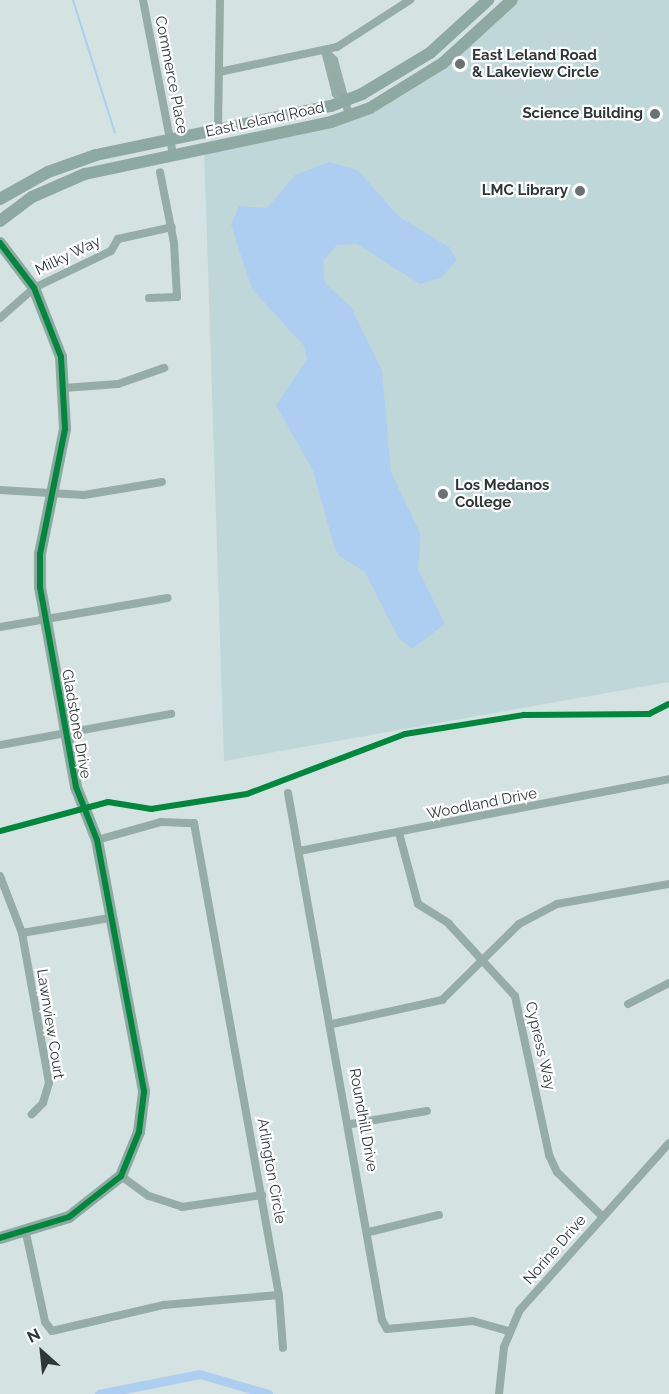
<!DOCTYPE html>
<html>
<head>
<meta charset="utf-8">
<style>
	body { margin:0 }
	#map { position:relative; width:669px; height:1394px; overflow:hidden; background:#d5e2e2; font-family:Raleway,sans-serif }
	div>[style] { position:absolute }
	.built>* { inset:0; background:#c0d7d9 }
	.water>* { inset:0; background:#adcef1 }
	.stream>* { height:2px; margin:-1px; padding:0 1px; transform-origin:1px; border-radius:1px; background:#adcef1 }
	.canal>* { height:9px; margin:-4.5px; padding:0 4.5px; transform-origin:4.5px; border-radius:4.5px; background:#adcef1 }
	.street>* { height:8px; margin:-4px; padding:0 4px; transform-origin:4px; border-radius:4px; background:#96aca6 }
	.secondary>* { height:12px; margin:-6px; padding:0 6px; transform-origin:6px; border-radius:6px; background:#8ea8a2 }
	.cycleway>* { height:6px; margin:-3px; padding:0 3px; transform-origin:3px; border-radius:3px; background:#00873e }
	.dots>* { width:16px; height:16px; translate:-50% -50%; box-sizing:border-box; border:3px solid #fff; border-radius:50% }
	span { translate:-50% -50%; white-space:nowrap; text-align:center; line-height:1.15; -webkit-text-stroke:4.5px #fff; paint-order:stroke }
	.poi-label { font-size:15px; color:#2e3738; font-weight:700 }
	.left { translate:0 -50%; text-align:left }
	.right { translate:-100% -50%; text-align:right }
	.street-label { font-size:15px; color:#2e3738 }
	.north { position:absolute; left:12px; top:1322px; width:60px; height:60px; -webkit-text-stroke:4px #fff; paint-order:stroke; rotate:333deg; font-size:16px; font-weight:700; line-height:24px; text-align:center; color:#2e3738 }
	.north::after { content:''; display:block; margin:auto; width:21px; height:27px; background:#2e3738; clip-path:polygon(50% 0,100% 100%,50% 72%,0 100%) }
</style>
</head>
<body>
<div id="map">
	<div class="built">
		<i style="clip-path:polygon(512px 0,669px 0,669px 682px,224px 761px,204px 148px,290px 131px,407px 89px)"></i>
	</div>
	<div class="water">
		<i style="clip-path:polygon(329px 162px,358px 170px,398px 216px,449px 247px,457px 260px,441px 278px,420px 284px,357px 244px,337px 245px,323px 261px,325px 283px,351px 307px,382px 371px,391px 472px,421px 535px,418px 569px,445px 624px,412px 649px,398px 637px,365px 572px,339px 556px,334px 546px,313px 471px,276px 405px,307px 359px,304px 346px,252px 289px,231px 225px,239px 206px,267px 208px,295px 175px)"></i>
	</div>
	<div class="stream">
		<i style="left:73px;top:0;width:139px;rotate:72.5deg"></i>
	</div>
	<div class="canal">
		<i style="left:99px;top:1394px;width:103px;rotate:-11.2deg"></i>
		<i style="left:200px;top:1374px;width:71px;rotate:16.4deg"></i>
	</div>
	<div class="street">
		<i style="left:143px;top:0;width:157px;rotate:79deg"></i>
		<i style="left:219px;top:72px;width:121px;rotate:-12deg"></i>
		<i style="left:337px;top:47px;width:87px;rotate:-32.8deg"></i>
		<i style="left:344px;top:101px;width:11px;rotate:-139deg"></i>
		<i style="left:336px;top:94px;width:44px;rotate:-104.3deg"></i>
		<i style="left:325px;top:51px;width:13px;rotate:45deg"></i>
		<i style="left:334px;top:60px;width:57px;rotate:74.7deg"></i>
		<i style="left:218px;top:129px;width:129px;rotate:-89.1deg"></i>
		<i style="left:149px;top:298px;width:28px;rotate:-2deg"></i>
		<i style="left:177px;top:297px;width:54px;rotate:-93.2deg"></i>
		<i style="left:174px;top:243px;width:72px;rotate:-101.2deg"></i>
		<i style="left:0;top:318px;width:45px;rotate:-41.4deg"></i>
		<i style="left:34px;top:288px;width:85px;rotate:-25.7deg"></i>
		<i style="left:111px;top:251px;width:14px;rotate:-60deg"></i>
		<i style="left:118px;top:239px;width:55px;rotate:-12.5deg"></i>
		<i style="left:64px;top:388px;width:54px;rotate:-4.2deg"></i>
		<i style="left:118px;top:384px;width:49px;rotate:-19.2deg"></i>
		<i style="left:0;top:490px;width:84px;rotate:3.4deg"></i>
		<i style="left:84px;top:495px;width:79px;rotate:-9.5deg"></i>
		<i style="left:0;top:627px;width:170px;rotate:-9.8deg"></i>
		<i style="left:0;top:745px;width:174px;rotate:-10.3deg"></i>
		<i style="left:288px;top:793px;width:535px;rotate:79.89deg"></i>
		<i style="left:382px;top:1320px;width:10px;rotate:61deg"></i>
		<i style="left:387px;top:1329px;width:86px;rotate:-5.3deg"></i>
		<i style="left:473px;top:1321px;width:37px;rotate:16deg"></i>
		<i style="left:399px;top:833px;width:73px;rotate:75deg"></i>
		<i style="left:418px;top:904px;width:36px;rotate:32deg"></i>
		<i style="left:448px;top:923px;width:99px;rotate:47.5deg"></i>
		<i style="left:515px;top:996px;width:163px;rotate:77.9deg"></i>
		<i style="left:549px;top:1155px;width:19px;rotate:65deg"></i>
		<i style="left:557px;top:1172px;width:63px;rotate:44.4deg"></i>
		<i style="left:97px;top:840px;width:66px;rotate:-15.7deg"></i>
		<i style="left:161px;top:822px;width:33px;rotate:2deg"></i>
		<i style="left:194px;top:823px;width:480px;rotate:79.8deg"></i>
		<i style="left:279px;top:1295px;width:53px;rotate:85.7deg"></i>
		<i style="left:299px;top:851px;width:377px;rotate:-11deg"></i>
		<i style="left:0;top:876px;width:61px;rotate:68.9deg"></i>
		<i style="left:22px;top:933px;width:152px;rotate:79.8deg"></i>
		<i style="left:49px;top:1083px;width:21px;rotate:107deg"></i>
		<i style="left:43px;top:1103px;width:16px;rotate:135deg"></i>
		<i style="left:22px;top:933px;width:89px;rotate:-9.7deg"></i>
		<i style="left:628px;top:1004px;width:46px;rotate:-27.1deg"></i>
		<i style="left:332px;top:1024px;width:113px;rotate:-12.3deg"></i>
		<i style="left:442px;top:1000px;width:108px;rotate:-44.6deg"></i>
		<i style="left:519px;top:924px;width:43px;rotate:-27.8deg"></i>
		<i style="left:557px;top:904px;width:114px;rotate:-10.1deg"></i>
		<i style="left:351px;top:1124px;width:77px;rotate:-9.7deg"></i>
		<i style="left:121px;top:1176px;width:34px;rotate:36deg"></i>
		<i style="left:149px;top:1196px;width:35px;rotate:18deg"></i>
		<i style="left:182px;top:1207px;width:81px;rotate:-8.5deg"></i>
		<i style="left:369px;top:1232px;width:72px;rotate:-13.7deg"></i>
		<i style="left:26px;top:1233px;width:91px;rotate:77.9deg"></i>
		<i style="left:45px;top:1322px;width:11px;rotate:52deg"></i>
		<i style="left:52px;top:1331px;width:115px;rotate:-13.1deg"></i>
		<i style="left:164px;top:1305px;width:115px;rotate:-5deg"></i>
		<i style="left:499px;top:1394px;width:47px;rotate:-83.9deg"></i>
		<i style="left:504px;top:1347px;width:39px;rotate:-67deg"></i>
		<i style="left:519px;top:1311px;width:225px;rotate:-48.2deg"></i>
	</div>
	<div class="secondary">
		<i style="left:0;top:199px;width:55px;rotate:-29.4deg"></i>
		<i style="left:48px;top:172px;width:51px;rotate:-19.5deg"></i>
		<i style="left:96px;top:155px;width:240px;rotate:-11.8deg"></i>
		<i style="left:331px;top:106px;width:33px;rotate:-21deg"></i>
		<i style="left:362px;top:94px;width:79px;rotate:-31.1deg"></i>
		<i style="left:430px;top:53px;width:79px;rotate:-42.4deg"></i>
		<i style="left:0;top:221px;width:40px;rotate:-37deg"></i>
		<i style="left:32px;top:197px;width:58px;rotate:-23.5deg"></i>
		<i style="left:85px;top:174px;width:251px;rotate:-11.9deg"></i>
		<i style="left:331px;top:122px;width:41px;rotate:-19.7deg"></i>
		<i style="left:370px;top:108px;width:86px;rotate:-31.7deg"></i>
		<i style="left:443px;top:63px;width:93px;rotate:-42.4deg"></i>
		<i style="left:0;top:243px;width:56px;rotate:52.9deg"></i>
		<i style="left:34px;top:288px;width:74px;rotate:68.6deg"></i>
		<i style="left:61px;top:357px;width:72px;rotate:86.8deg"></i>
		<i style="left:65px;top:429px;width:127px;rotate:101.3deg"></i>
		<i style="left:40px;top:554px;width:33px;rotate:90deg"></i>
		<i style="left:40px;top:587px;width:203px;rotate:79.8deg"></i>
		<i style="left:76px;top:787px;width:57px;rotate:68.4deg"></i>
		<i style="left:97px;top:840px;width:256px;rotate:79.4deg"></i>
		<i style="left:144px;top:1092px;width:40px;rotate:97.1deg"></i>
		<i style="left:139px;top:1132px;width:48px;rotate:112.2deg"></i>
		<i style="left:121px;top:1176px;width:66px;rotate:141.7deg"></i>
		<i style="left:69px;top:1217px;width:72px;rotate:163.1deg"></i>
	</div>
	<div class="cycleway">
		<i style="left:0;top:243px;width:56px;rotate:52.9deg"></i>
		<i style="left:34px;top:288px;width:74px;rotate:68.6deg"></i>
		<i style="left:61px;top:357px;width:72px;rotate:86.8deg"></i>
		<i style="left:65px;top:429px;width:127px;rotate:101.3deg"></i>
		<i style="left:40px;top:554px;width:33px;rotate:90deg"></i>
		<i style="left:40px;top:587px;width:203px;rotate:79.8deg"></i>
		<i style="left:76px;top:787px;width:57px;rotate:68.4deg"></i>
		<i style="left:97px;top:840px;width:256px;rotate:79.4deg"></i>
		<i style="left:144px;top:1092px;width:40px;rotate:97.1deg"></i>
		<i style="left:139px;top:1132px;width:48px;rotate:112.2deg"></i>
		<i style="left:121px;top:1176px;width:66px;rotate:141.7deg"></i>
		<i style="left:69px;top:1217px;width:72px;rotate:163.1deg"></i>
		<i style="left:0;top:831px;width:112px;rotate:-15deg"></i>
		<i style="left:108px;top:802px;width:44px;rotate:9.2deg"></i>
		<i style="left:151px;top:809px;width:97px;rotate:-8.9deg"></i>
		<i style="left:247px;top:794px;width:169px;rotate:-20.8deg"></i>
		<i style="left:405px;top:734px;width:121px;rotate:-9.1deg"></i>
		<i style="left:524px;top:715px;width:125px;rotate:-0.5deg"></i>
		<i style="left:649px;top:714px;width:22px;rotate:-27deg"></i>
	</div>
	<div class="dots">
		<i style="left:460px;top:64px;background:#687374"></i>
		<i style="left:655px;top:114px;background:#687374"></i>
		<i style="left:580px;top:191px;background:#687374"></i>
		<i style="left:443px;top:494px;background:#687374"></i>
	</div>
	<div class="poi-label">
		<span class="left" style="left:472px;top:64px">East Leland Road<br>&amp; Lakeview Circle</span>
		<span class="right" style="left:643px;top:114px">Science Building</span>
		<span class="right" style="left:568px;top:191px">LMC Library</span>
		<span class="left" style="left:455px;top:494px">Los Medanos<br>College</span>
	</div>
	<div class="street-label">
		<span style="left:171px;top:75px;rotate:79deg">Commerce Place</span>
		<span style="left:265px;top:120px;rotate:-12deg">East Leland Road</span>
		<span style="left:68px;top:256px;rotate:-26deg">Milky Way</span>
		<span style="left:76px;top:724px;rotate:80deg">Gladstone Drive</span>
		<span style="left:482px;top:804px;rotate:-11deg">Woodland Drive</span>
		<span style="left:50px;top:1024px;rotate:81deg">Lawnview Court</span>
		<span style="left:540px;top:1046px;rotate:77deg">Cypress Way</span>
		<span style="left:363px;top:1120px;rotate:80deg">Roundhill Drive</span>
		<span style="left:271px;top:1171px;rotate:80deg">Arlington Circle</span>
		<span style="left:555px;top:1250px;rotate:-49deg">Norine Drive</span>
	</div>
	<div class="north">N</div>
</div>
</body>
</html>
